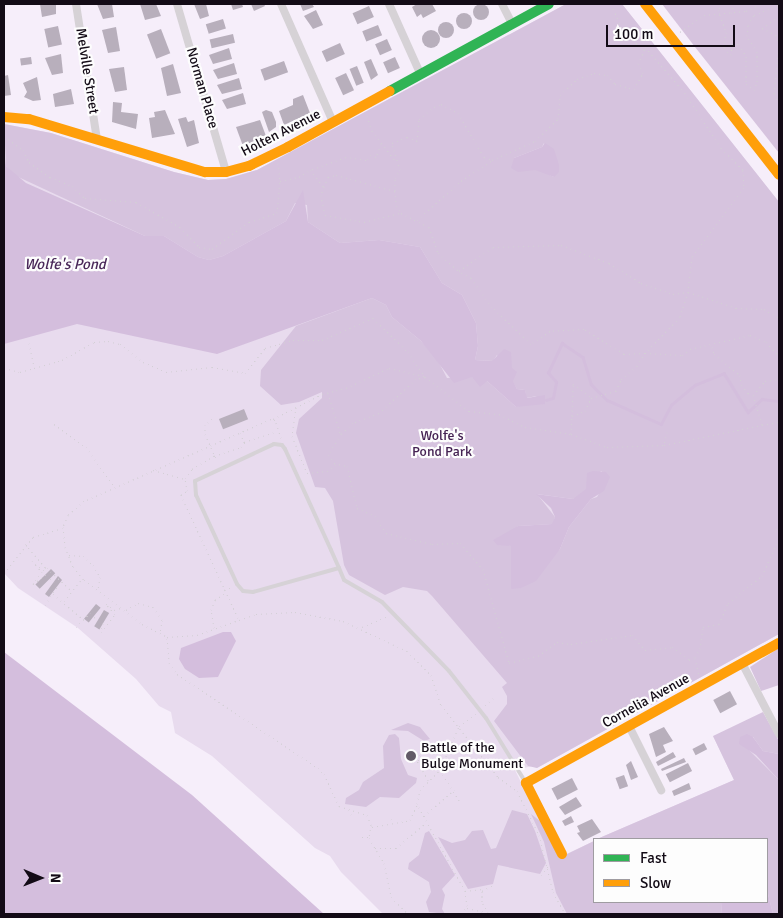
<!DOCTYPE html>
<html>
<head>
<meta charset="utf-8">
<style>
	body { margin:0 }
	#map { position:relative; width:783px; height:918px; overflow:hidden; background:#f6eefa; font-family:Signika,sans-serif }
	div>[style] { position:absolute }
	.green>* { inset:0; background:#e8dbee }
	.forest>* { inset:0; background:#d6c3de }
	.water>* { inset:0; background:#d4bedd }
	.stream>* { height:2.5px; margin:-1.25px; padding:0 1.25px; transform-origin:1.25px; border-radius:1.25px; background:#d4bedd }
	.building>* { inset:0; background:#b8afbc; transform-origin:0 0 }
	.round { border-radius:50% }
	.path>* { height:1px; margin-top:-0.5px; transform-origin:0; background:repeating-linear-gradient(90deg,#d3cfd5 0 1px,transparent 0 5px) }
	.lane>* { height:4px; margin:-2px; padding:0 2px; transform-origin:2px; border-radius:2px; background:#d6d2d6 }
	.street>* { height:8px; margin:-4px; padding:0 4px; transform-origin:4px; border-radius:4px; background:#d6d2d6 }
	.fast>* { height:10px; margin:-5px; padding:0 5px; transform-origin:5px; border-radius:5px; background:#30b455 }
	.slow>* { height:10px; margin:-5px; padding:0 5px; transform-origin:5px; border-radius:5px; background:#ff9f0a }
	.dots>* { width:14px; height:14px; translate:-50% -50%; box-sizing:border-box; border:2px solid #fdfdfd; border-radius:50% }
	span { translate:-50% -50%; white-space:nowrap; text-align:center; line-height:1.15; -webkit-text-stroke:4.5px #fdfdfd; paint-order:stroke }
	.street-label { font-size:14px; color:#130b16 }
	.park-label { font-size:14px; color:#452253 }
	.poi-label { font-size:14px; color:#130b16 }
	.left { translate:0 -50%; text-align:left }
	.water-label { font-size:15px; color:#4a2859; font-style:italic }
	.frame { position:absolute; inset:0; border:5px solid #130b16; pointer-events:none }
	.legend { position:absolute; left:593px; top:838px; width:175px; height:65px; box-sizing:border-box; background:#fdfdfd; border:1px solid #9f9ca1; margin:0; padding:6px 9px; list-style:none; font-size:15px; color:#130b16 }
	.legend li { display:flex; align-items:center; gap:10px; height:25px }
	.legend b { width:25px; border:1px solid #9f9ca1 }
	.north { position:absolute; left:15px; top:853px; width:50px; height:50px; -webkit-text-stroke:4px #fdfdfd; paint-order:stroke; rotate:91deg; font-size:14px; font-weight:700; line-height:20px; text-align:center; color:#130b16 }
	.north::after { content:''; display:block; margin:auto; width:18px; height:22px; background:#130b16; clip-path:polygon(50% 0,100% 100%,50% 72%,0 100%) }
	.scale { position:absolute; left:606px; top:25px; width:129px; height:22px; box-sizing:border-box; border:2px solid #130b16; border-top:0; padding-left:6px; font-size:15px; line-height:18px; white-space:nowrap; color:#130b16; -webkit-text-stroke:4px #fdfdfd; paint-order:stroke }
</style>
</head>
<body>
<div id="map">
	<div class="green">
		<i style="clip-path:polygon(566px 4px,622px 4px,779px 202px,779px 634px,537px 768px,532px 766px,515px 770px,558px 858px,594px 841px,594px 902px,767px 902px,767px 839px,597px 839px,734px 780px,713px 736px,779px 741px,779px 914px,383px 914px,341px 872px,330px 856px,315px 848px,212px 756px,175px 733px,171px 712px,159px 706px,136px 679px,78px 628px,18px 588px,4px 573px,4px 124px,51px 133px,174px 172px,208px 180px,226px 179px,257px 170px)"></i>
	</div>
	<div class="forest">
		<i style="clip-path:polygon(evenodd,566px 4px,622px 4px,779px 202px,779px 634px,537px 768px,528px 766px,494px 721px,507px 704px,507px 696px,502px 687px,507px 683px,432px 596px,427px 591px,403px 587px,385px 595px,349px 575px,344px 565px,333px 501px,325px 488px,315px 487px,296px 433px,299px 419px,322px 398px,322px 392px,299px 402px,281px 405px,260px 386px,261px 370px,296px 326px,372px 298px,386px 305px,392px 317px,421px 341px,436px 357px,447px 378px,472px 377px,487px 381px,516px 407px,537px 396px,526px 398px,525px 390px,517px 389px,497px 355px,493px 361px,475px 360px,478px 346px,476px 323px,462px 295px,442px 283px,420px 247px,379px 240px,340px 243px,308px 222px,307px 205px,295px 203px,286px 221px,223px 256px,209px 260px,198px 257px,164px 236px,145px 236px,14px 175px,6px 166px,4px 124px,51px 133px,174px 172px,208px 180px,226px 179px,257px 170px,566px 4px,544px 143px,554px 177px,514px 158px,542px 147px,544px 143px,566px 4px,601px 471px,609px 477px,597px 497px,591px 499px,569px 527px,560px 549px,511px 589px,513px 553px,511px 546px,504px 544px,518px 526px,553px 524px,555px 517px,537px 494px,573px 499px,581px 496px,601px 471px)"></i>
		<i style="clip-path:polygon(662px 4px,779px 4px,779px 153px,695px 47px)"></i>
		<i style="clip-path:polygon(779px 648px,779px 685px,761px 691px,750px 667px)"></i>
		<i style="clip-path:polygon(763px 712px,779px 741px,779px 754px,763px 751px,753px 737px,746px 747px,779px 780px,779px 914px,773px 914px,767px 890px,767px 839px,597px 839px,734px 780px,713px 736px)"></i>
		<i style="clip-path:polygon(408px 723px,420px 727px,430px 739px,424px 741px,408px 731px,391px 730px)"></i>
		<i style="clip-path:polygon(389px 735px,395px 734px,399px 738px,401px 759px,408px 775px,417px 778px,416px 783px,399px 798px,380px 797px,366px 807px,345px 804px,346px 798px,359px 790px,363px 782px,384px 768px,383px 746px)"></i>
		<i style="clip-path:polygon(512px 810px,527px 814px,535px 831px,546px 863px,540px 874px,498px 865px,493px 884px,468px 889px,438px 837px,452px 843px,465px 840px,472px 831px,483px 830px,491px 849px,496px 848px)"></i>
		<i style="clip-path:polygon(531px 814px,540px 821px,559px 858px,594px 841px,594px 902px,721px 902px,722px 914px,567px 914px,556px 893px,544px 842px)"></i>
		<i style="clip-path:polygon(429px 831px,455px 875px,442px 889px,445px 895px,442px 909px,445px 914px,429px 912px,426px 902px,431px 892px,429px 882px,408px 869px,409px 863px,419px 855px,425px 833px)"></i>
	</div>
	<div class="water">
		<i style="clip-path:polygon(545px 143px,554px 149px,559px 165px,559px 172px,554px 177px,535px 170px,518px 172px,511px 168px,514px 158px,542px 147px)"></i>
		<i style="clip-path:polygon(4px 149px,6px 166px,26px 183px,145px 236px,164px 236px,198px 257px,209px 260px,223px 256px,286px 221px,303px 190px,308px 222px,340px 243px,379px 240px,420px 247px,442px 283px,462px 295px,476px 323px,478px 346px,475px 360px,492px 361px,504px 349px,511px 352px,512px 368px,517px 372px,513px 381px,517px 389px,525px 390px,527px 398px,545px 395px,545px 404px,516px 407px,487px 381px,480px 387px,472px 377px,454px 383px,421px 341px,392px 317px,386px 305px,372px 298px,217px 354px,77px 324px,4px 344px)"></i>
		<i style="clip-path:polygon(593px 471px,606px 472px,610px 477px,604px 491px,591px 499px,569px 527px,560px 549px,536px 581px,521px 588px,511px 589px,511px 546px,497px 545px,493px 540px,518px 526px,552px 524px,555px 517px,551px 508px,536px 494px,573px 499px,586px 489px,587px 473px)"></i>
		<i style="clip-path:polygon(223px 632px,231px 632px,236px 641px,218px 677px,199px 678px,185px 669px,179px 659px,181px 648px)"></i>
		<i style="clip-path:polygon(4px 652px,192px 795px,324px 914px,4px 914px)"></i>
		<i style="clip-path:polygon(747px 734px,753px 737px,763px 751px,779px 754px,779px 780px,756px 755px,739px 744px,740px 737px)"></i>
		<i style="clip-path:polygon(767px 890px,773px 914px,722px 914px,721px 902px,767px 902px)"></i>
	</div>
	<div class="stream">
		<i style="left:546px;top:400px;width:7px;rotate:-16deg"></i>
		<i style="left:553px;top:398px;width:16px;rotate:-79deg"></i>
		<i style="left:556px;top:382px;width:12px;rotate:-132deg"></i>
		<i style="left:548px;top:373px;width:33px;rotate:-65deg"></i>
		<i style="left:562px;top:343px;width:25px;rotate:34deg"></i>
		<i style="left:583px;top:357px;width:28px;rotate:73deg"></i>
		<i style="left:591px;top:384px;width:23px;rotate:45deg"></i>
		<i style="left:607px;top:400px;width:59px;rotate:24deg"></i>
		<i style="left:661px;top:424px;width:21px;rotate:-62deg"></i>
		<i style="left:671px;top:405px;width:31px;rotate:-40deg"></i>
		<i style="left:695px;top:385px;width:31px;rotate:-22deg"></i>
		<i style="left:724px;top:373px;width:46px;rotate:58.4deg"></i>
		<i style="left:748px;top:412px;width:19px;rotate:-43deg"></i>
		<i style="left:762px;top:399px;width:17px;rotate:7deg"></i>
	</div>
	<div class="building">
		<i class="round" style="left:473px;top:4px;width:16px;height:16px"></i>
		<i style="clip-path:polygon(40px 4px,56px 4px,56px 14px,42px 17px)"></i>
		<i style="clip-path:polygon(97px 4px,112px 4px,114px 17px,103px 19px)"></i>
		<i style="clip-path:polygon(140px 4px,156px 4px,161px 16px,145px 20px)"></i>
		<i style="clip-path:polygon(194px 4px,206px 4px,209px 16px,200px 19px)"></i>
		<i style="clip-path:polygon(231px 4px,242px 4px,243px 7px,233px 10px)"></i>
		<i style="clip-path:polygon(251px 4px,264px 4px,265px 6px,254px 11px)"></i>
		<i style="clip-path:polygon(300px 4px,312px 4px,314px 7px,303px 11px)"></i>
		<i style="clip-path:polygon(417px 4px,432px 4px,436px 11px,423px 18px,421px 14px,417px 17px,412px 7px)"></i>
		<i style="left:369px;top:6px;width:12px;height:18px;rotate:66deg"></i>
		<i style="clip-path:polygon(316px 10px,323px 25px,313px 29px,304px 16px)"></i>
		<i class="round" style="left:456px;top:13px;width:16px;height:16px"></i>
		<i style="left:223px;top:19px;width:10px;height:18px;rotate:73deg"></i>
		<i class="round" style="left:438px;top:22px;width:16px;height:16px"></i>
		<i style="left:378px;top:25px;width:11px;height:17px;rotate:68deg"></i>
		<i style="left:58px;top:26px;width:19px;height:14px;rotate:78deg"></i>
		<i style="clip-path:polygon(116px 27px,120px 51px,108px 53px,102px 30px)"></i>
		<i style="left:161px;top:29px;width:26px;height:15px;rotate:69deg"></i>
		<i class="round" style="left:422px;top:30px;width:18px;height:18px"></i>
		<i style="left:233px;top:34px;width:9px;height:24px;rotate:77deg"></i>
		<i style="left:387px;top:39px;width:12px;height:13px;rotate:66deg"></i>
		<i style="left:340px;top:43px;width:12px;height:20px;rotate:66deg"></i>
		<i style="clip-path:polygon(229px 48px,232px 59px,213px 64px,209px 55px)"></i>
		<i style="clip-path:polygon(61px 54px,63px 73px,52px 75px,45px 58px)"></i>
		<i style="left:31px;top:57px;width:7px;height:11px;rotate:82deg"></i>
		<i style="left:395px;top:57px;width:12px;height:13px;rotate:66deg"></i>
		<i style="clip-path:polygon(371px 59px,378px 75px,371px 80px,364px 62px)"></i>
		<i style="left:284px;top:61px;width:12px;height:25px;rotate:70deg"></i>
		<i style="clip-path:polygon(234px 63px,237px 74px,218px 79px,213px 70px)"></i>
		<i style="clip-path:polygon(173px 64px,181px 93px,167px 96px,161px 68px)"></i>
		<i style="left:357px;top:66px;width:18px;height:8px;rotate:68deg"></i>
		<i style="clip-path:polygon(124px 67px,127px 90px,115px 92px,109px 69px)"></i>
		<i style="left:346px;top:73px;width:19px;height:12px;rotate:65deg"></i>
		<i style="clip-path:polygon(8px 75px,11px 95px,4px 96px,4px 76px)"></i>
		<i style="clip-path:polygon(37px 77px,41px 100px,33px 101px,24px 97px,27px 92px,23px 83px)"></i>
		<i style="clip-path:polygon(239px 78px,242px 89px,222px 94px,217px 85px)"></i>
		<i style="clip-path:polygon(71px 89px,74px 104px,55px 107px,53px 94px)"></i>
		<i style="clip-path:polygon(243px 93px,246px 104px,227px 109px,222px 100px)"></i>
		<i style="clip-path:polygon(303px 95px,310px 113px,284px 125px,279px 111px,293px 105px,293px 99px)"></i>
		<i style="clip-path:polygon(113px 102px,122px 103px,121px 112px,138px 114px,136px 129px,112px 122px)"></i>
		<i style="clip-path:polygon(165px 110px,175px 134px,152px 138px,149px 118px,155px 117px,154px 112px)"></i>
		<i style="clip-path:polygon(266px 110px,272px 112px,276px 122px,276px 127px,269px 132px,262px 112px)"></i>
		<i style="clip-path:polygon(186px 117px,188px 122px,194px 120px,199px 143px,187px 147px,178px 119px)"></i>
		<i style="clip-path:polygon(260px 120px,266px 136px,243px 146px,236px 127px)"></i>
		<i style="left:244px;top:409px;width:11px;height:27px;rotate:68deg"></i>
		<i style="left:51px;top:569px;width:6px;height:22px;rotate:45deg"></i>
		<i style="clip-path:polygon(58px 576px,62px 580px,49px 597px,45px 594px)"></i>
		<i style="left:96px;top:604px;width:6px;height:19px;rotate:39deg"></i>
		<i style="left:104px;top:610px;width:6px;height:19px;rotate:31deg"></i>
		<i style="left:730px;top:691px;width:15px;height:19px;rotate:62deg"></i>
		<i style="clip-path:polygon(664px 727px,673px 741px,663px 745px,666px 752px,656px 757px,649px 734px)"></i>
		<i style="left:704px;top:743px;width:7px;height:13px;rotate:63deg"></i>
		<i style="clip-path:polygon(673px 752px,676px 757px,658px 766px,656px 762px)"></i>
		<i style="clip-path:polygon(684px 758px,686px 762px,662px 771px,661px 769px)"></i>
		<i style="clip-path:polygon(631px 761px,638px 777px,631px 780px,626px 765px)"></i>
		<i style="left:688px;top:763px;width:9px;height:25px;rotate:63deg"></i>
		<i style="left:624px;top:775px;width:12px;height:9px;rotate:70deg"></i>
		<i style="left:572px;top:778px;width:13px;height:23px;rotate:63deg"></i>
		<i style="clip-path:polygon(689px 783px,691px 789px,674px 796px,672px 791px)"></i>
		<i style="clip-path:polygon(576px 797px,582px 806px,565px 815px,559px 807px)"></i>
		<i style="clip-path:polygon(571px 816px,574px 822px,565px 826px,562px 821px)"></i>
		<i style="clip-path:polygon(592px 819px,601px 832px,583px 841px,577px 833px,580px 832px,577px 826px)"></i>
	</div>
	<div class="path">
		<i style="left:611px;top:4px;width:27px;rotate:66deg"></i>
		<i style="left:622px;top:29px;width:17px;rotate:31deg"></i>
		<i style="left:637px;top:38px;width:6px;rotate:99deg"></i>
		<i style="left:636px;top:44px;width:9px;rotate:18deg"></i>
		<i style="left:645px;top:47px;width:61px;rotate:49deg"></i>
		<i style="left:685px;top:93px;width:66px;rotate:56.8deg"></i>
		<i style="left:721px;top:148px;width:31px;rotate:45deg"></i>
		<i style="left:743px;top:170px;width:18px;rotate:87deg"></i>
		<i style="left:744px;top:188px;width:86px;rotate:127deg"></i>
		<i style="left:692px;top:257px;width:35px;rotate:97deg"></i>
		<i style="left:688px;top:292px;width:51px;rotate:18.4deg"></i>
		<i style="left:736px;top:308px;width:28px;rotate:2deg"></i>
		<i style="left:764px;top:309px;width:17px;rotate:31deg"></i>
		<i style="left:723px;top:4px;width:8px;rotate:130deg"></i>
		<i style="left:718px;top:10px;width:23px;rotate:70deg"></i>
		<i style="left:726px;top:32px;width:16px;rotate:97deg"></i>
		<i style="left:724px;top:48px;width:10px;rotate:45deg"></i>
		<i style="left:731px;top:55px;width:11px;rotate:-85deg"></i>
		<i style="left:732px;top:44px;width:7px"></i>
		<i style="left:739px;top:44px;width:14px;rotate:60deg"></i>
		<i style="left:746px;top:56px;width:28px;rotate:90deg"></i>
		<i style="left:746px;top:84px;width:10px;rotate:37deg"></i>
		<i style="left:754px;top:90px;width:9px;rotate:-69deg"></i>
		<i style="left:757px;top:82px;width:30px;rotate:-90deg"></i>
		<i style="left:757px;top:52px;width:19px;rotate:-122deg"></i>
		<i style="left:747px;top:36px;width:11px;rotate:-85deg"></i>
		<i style="left:748px;top:25px;width:12px;rotate:-59deg"></i>
		<i style="left:754px;top:15px;width:27px;rotate:-22deg"></i>
		<i style="left:731px;top:13px;width:9px;rotate:-72deg"></i>
		<i style="left:779px;top:16px;width:21px;rotate:145deg"></i>
		<i style="left:762px;top:28px;width:16px;rotate:27deg"></i>
		<i style="left:776px;top:35px;width:9px;rotate:69deg"></i>
		<i style="left:779px;top:43px;width:51px;rotate:95.6deg"></i>
		<i style="left:774px;top:94px;width:10px;rotate:61deg"></i>
		<i style="left:680px;top:32px;width:29px;rotate:-35deg"></i>
		<i style="left:704px;top:15px;width:42px;rotate:-5.4deg"></i>
		<i style="left:746px;top:11px;width:17px;rotate:-25deg"></i>
		<i style="left:367px;top:116px;width:16px;rotate:72deg"></i>
		<i style="left:372px;top:131px;width:36px;rotate:52deg"></i>
		<i style="left:4px;top:136px;width:24px;rotate:36deg"></i>
		<i style="left:23px;top:150px;width:13px;rotate:63deg"></i>
		<i style="left:29px;top:162px;width:26px;rotate:36deg"></i>
		<i style="left:50px;top:177px;width:24px;rotate:22deg"></i>
		<i style="left:72px;top:186px;width:18px;rotate:43deg"></i>
		<i style="left:85px;top:198px;width:51px;rotate:4.5deg"></i>
		<i style="left:136px;top:202px;width:51px;rotate:29.6deg"></i>
		<i style="left:180px;top:227px;width:28px;rotate:46deg"></i>
		<i style="left:199px;top:247px;width:13px;rotate:9deg"></i>
		<i style="left:212px;top:249px;width:46px;rotate:-36.1deg"></i>
		<i style="left:249px;top:222px;width:29px;rotate:-18deg"></i>
		<i style="left:277px;top:213px;width:32px;rotate:-85deg"></i>
		<i style="left:280px;top:181px;width:19px;rotate:-12deg"></i>
		<i style="left:299px;top:177px;width:13px;rotate:-32deg"></i>
		<i style="left:381px;top:144px;width:14px;rotate:111deg"></i>
		<i style="left:376px;top:157px;width:5px;rotate:-158deg"></i>
		<i style="left:371px;top:155px;width:7px;rotate:135deg"></i>
		<i style="left:366px;top:160px;width:20px;rotate:-171deg"></i>
		<i style="left:346px;top:157px;width:38px;rotate:160deg"></i>
		<i style="left:310px;top:170px;width:22px;rotate:51deg"></i>
		<i style="left:324px;top:187px;width:9px;rotate:111deg"></i>
		<i style="left:321px;top:195px;width:20px;rotate:79deg"></i>
		<i style="left:325px;top:215px;width:40px;rotate:10deg"></i>
		<i style="left:364px;top:222px;width:37px;rotate:-14deg"></i>
		<i style="left:278px;top:163px;width:18px;rotate:84deg"></i>
		<i style="left:324px;top:187px;width:11px;rotate:-68deg"></i>
		<i style="left:328px;top:177px;width:8px;rotate:-14deg"></i>
		<i style="left:336px;top:175px;width:61px;rotate:15.2deg"></i>
		<i style="left:395px;top:191px;width:13px;rotate:-90deg"></i>
		<i style="left:395px;top:178px;width:9px;rotate:-58deg"></i>
		<i style="left:400px;top:170px;width:28px;rotate:-107deg"></i>
		<i style="left:392px;top:143px;width:16px;rotate:-22deg"></i>
		<i style="left:407px;top:137px;width:11px;rotate:22deg"></i>
		<i style="left:417px;top:141px;width:22px;rotate:-85deg"></i>
		<i style="left:419px;top:119px;width:19px;rotate:-39deg"></i>
		<i style="left:434px;top:107px;width:8px;rotate:-23deg"></i>
		<i style="left:441px;top:104px;width:19px;rotate:28deg"></i>
		<i style="left:458px;top:113px;width:51px;rotate:59.4deg"></i>
		<i style="left:484px;top:157px;width:9px;rotate:21deg"></i>
		<i style="left:395px;top:191px;width:15px;rotate:86deg"></i>
		<i style="left:396px;top:206px;width:9px;rotate:54deg"></i>
		<i style="left:401px;top:213px;width:31px;rotate:27deg"></i>
		<i style="left:429px;top:227px;width:28px;rotate:71deg"></i>
		<i style="left:438px;top:253px;width:28px;rotate:41deg"></i>
		<i style="left:459px;top:271px;width:42px;rotate:-35.2deg"></i>
		<i style="left:493px;top:247px;width:68px;rotate:-1.7deg"></i>
		<i style="left:561px;top:245px;width:51px;rotate:20.6deg"></i>
		<i style="left:609px;top:263px;width:38px;rotate:32deg"></i>
		<i style="left:641px;top:283px;width:34px;rotate:19deg"></i>
		<i style="left:673px;top:294px;width:15px;rotate:-8deg"></i>
		<i style="left:688px;top:292px;width:26px;rotate:108deg"></i>
		<i style="left:680px;top:317px;width:50px;rotate:134.2deg"></i>
		<i style="left:645px;top:353px;width:21px;rotate:177deg"></i>
		<i style="left:624px;top:354px;width:47px;rotate:-148deg"></i>
		<i style="left:584px;top:329px;width:34px;rotate:177deg"></i>
		<i style="left:550px;top:331px;width:23px;rotate:146deg"></i>
		<i style="left:531px;top:344px;width:54px;rotate:-136.5deg"></i>
		<i style="left:492px;top:307px;width:36px;rotate:-126deg"></i>
		<i style="left:471px;top:278px;width:14px;rotate:-150deg"></i>
		<i style="left:417px;top:220px;width:59px;rotate:-41.6deg"></i>
		<i style="left:461px;top:181px;width:37px;rotate:-34deg"></i>
		<i style="left:492px;top:160px;width:47px;rotate:-23.8deg"></i>
		<i style="left:535px;top:141px;width:32px;rotate:-44deg"></i>
		<i style="left:558px;top:119px;width:24px;rotate:-85deg"></i>
		<i style="left:560px;top:95px;width:23px;rotate:-43deg"></i>
		<i style="left:577px;top:79px;width:18px;rotate:-19deg"></i>
		<i style="left:594px;top:73px;width:13px;rotate:9deg"></i>
		<i style="left:607px;top:75px;width:12px;rotate:48deg"></i>
		<i style="left:615px;top:84px;width:20px;rotate:15deg"></i>
		<i style="left:634px;top:89px;width:18px;rotate:-61deg"></i>
		<i style="left:643px;top:73px;width:10px;rotate:-119deg"></i>
		<i style="left:638px;top:64px;width:17px;rotate:-66deg"></i>
		<i style="left:29px;top:343px;width:25px;rotate:78deg"></i>
		<i style="left:712px;top:347px;width:7px;rotate:74deg"></i>
		<i style="left:714px;top:354px;width:33px;rotate:39deg"></i>
		<i style="left:740px;top:375px;width:10px;rotate:84deg"></i>
		<i style="left:741px;top:385px;width:11px;rotate:49deg"></i>
		<i style="left:748px;top:393px;width:5px;rotate:22deg"></i>
		<i style="left:753px;top:395px;width:18px;rotate:-49deg"></i>
		<i style="left:765px;top:381px;width:14px;rotate:-8deg"></i>
		<i style="left:4px;top:368px;width:16px;rotate:14deg"></i>
		<i style="left:20px;top:372px;width:44px;rotate:-15.9deg"></i>
		<i style="left:62px;top:360px;width:37px;rotate:-29deg"></i>
		<i style="left:94px;top:342px;width:14px;rotate:-4deg"></i>
		<i style="left:108px;top:341px;width:12px;rotate:14deg"></i>
		<i style="left:120px;top:344px;width:29px;rotate:38deg"></i>
		<i style="left:143px;top:362px;width:25px;rotate:23deg"></i>
		<i style="left:166px;top:372px;width:46px;rotate:-6.2deg"></i>
		<i style="left:212px;top:367px;width:34px;rotate:10deg"></i>
		<i style="left:245px;top:373px;width:32px;rotate:-51deg"></i>
		<i style="left:265px;top:348px;width:29px;rotate:-16deg"></i>
		<i style="left:293px;top:340px;width:29px"></i>
		<i style="left:322px;top:340px;width:56px;rotate:-23.3deg"></i>
		<i style="left:373px;top:318px;width:49px;rotate:44.2deg"></i>
		<i style="left:408px;top:352px;width:30px;rotate:56deg"></i>
		<i style="left:425px;top:377px;width:56px;rotate:37.7deg"></i>
		<i style="left:469px;top:411px;width:30px;rotate:6deg"></i>
		<i style="left:499px;top:414px;width:29px;rotate:27deg"></i>
		<i style="left:525px;top:427px;width:47px;rotate:8.7deg"></i>
		<i style="left:571px;top:434px;width:38px;rotate:20deg"></i>
		<i style="left:607px;top:447px;width:57px;rotate:-2deg"></i>
		<i style="left:425px;top:377px;width:9px;rotate:167deg"></i>
		<i style="left:416px;top:379px;width:50px;rotate:137.4deg"></i>
		<i style="left:379px;top:413px;width:28px;rotate:159deg"></i>
		<i style="left:353px;top:423px;width:16px;rotate:137deg"></i>
		<i style="left:341px;top:434px;width:25px;rotate:122deg"></i>
		<i style="left:328px;top:455px;width:10px;rotate:53deg"></i>
		<i style="left:334px;top:463px;width:13px;rotate:13deg"></i>
		<i style="left:347px;top:466px;width:43px;rotate:76.6deg"></i>
		<i style="left:357px;top:508px;width:20px;rotate:24deg"></i>
		<i style="left:375px;top:516px;width:20px;rotate:57deg"></i>
		<i style="left:386px;top:533px;width:47px;rotate:13.4deg"></i>
		<i style="left:432px;top:544px;width:28px;rotate:-2deg"></i>
		<i style="left:460px;top:543px;width:35px;rotate:49deg"></i>
		<i style="left:483px;top:569px;width:98px;rotate:74.5deg"></i>
		<i style="left:509px;top:663px;width:30px;rotate:-14deg"></i>
		<i style="left:538px;top:656px;width:24px;rotate:-36deg"></i>
		<i style="left:557px;top:642px;width:14px;rotate:8deg"></i>
		<i style="left:571px;top:644px;width:62px;rotate:-8.4deg"></i>
		<i style="left:632px;top:635px;width:20px;rotate:49deg"></i>
		<i style="left:645px;top:650px;width:27px;rotate:-6deg"></i>
		<i style="left:672px;top:647px;width:21px;rotate:37deg"></i>
		<i style="left:689px;top:660px;width:7px;rotate:-27deg"></i>
		<i style="left:695px;top:657px;width:9px;rotate:-58deg"></i>
		<i style="left:700px;top:649px;width:22px;rotate:-82deg"></i>
		<i style="left:703px;top:627px;width:16px;rotate:-11deg"></i>
		<i style="left:719px;top:624px;width:23px;rotate:-67deg"></i>
		<i style="left:728px;top:603px;width:43px;rotate:-38.5deg"></i>
		<i style="left:762px;top:576px;width:42px;rotate:-65.9deg"></i>
		<i style="left:328px;top:393px;width:42px;rotate:73.3deg"></i>
		<i style="left:753px;top:395px;width:31px;rotate:73deg"></i>
		<i style="left:762px;top:425px;width:17px;rotate:-10deg"></i>
		<i style="left:296px;top:407px;width:29px;rotate:98deg"></i>
		<i style="left:292px;top:436px;width:40px;rotate:68deg"></i>
		<i style="left:307px;top:473px;width:20px;rotate:-6deg"></i>
		<i style="left:327px;top:471px;width:11px;rotate:-38deg"></i>
		<i style="left:572px;top:416px;width:32px;rotate:-88deg"></i>
		<i style="left:573px;top:384px;width:21px;rotate:37deg"></i>
		<i style="left:212px;top:419px;width:9px;rotate:139deg"></i>
		<i style="left:205px;top:425px;width:9px;rotate:90deg"></i>
		<i style="left:205px;top:434px;width:27px;rotate:66deg"></i>
		<i style="left:273px;top:419px;width:55px;rotate:-27deg"></i>
		<i style="left:322px;top:394px;width:25px;rotate:-14deg"></i>
		<i style="left:346px;top:388px;width:47px;rotate:-24.9deg"></i>
		<i style="left:389px;top:368px;width:37px;rotate:13deg"></i>
		<i style="left:54px;top:424px;width:39px;rotate:36deg"></i>
		<i style="left:86px;top:447px;width:47px;rotate:54.6deg"></i>
		<i style="left:667px;top:432px;width:13px;rotate:103deg"></i>
		<i style="left:664px;top:445px;width:100px;rotate:-11.5deg"></i>
		<i style="left:240px;top:433px;width:14px;rotate:65deg"></i>
		<i style="left:571px;top:434px;width:18px;rotate:-87deg"></i>
		<i style="left:572px;top:416px;width:14px;rotate:-21deg"></i>
		<i style="left:585px;top:411px;width:14px;rotate:-65deg"></i>
		<i style="left:591px;top:398px;width:26px;rotate:-16deg"></i>
		<i style="left:616px;top:391px;width:13px;rotate:-67deg"></i>
		<i style="left:621px;top:379px;width:21px;rotate:-39deg"></i>
		<i style="left:637px;top:366px;width:15px;rotate:-58deg"></i>
		<i style="left:645px;top:353px;width:37px;rotate:3deg"></i>
		<i style="left:682px;top:355px;width:10px;rotate:-37deg"></i>
		<i style="left:690px;top:349px;width:62px;rotate:-13.1deg"></i>
		<i style="left:750px;top:335px;width:17px;rotate:24deg"></i>
		<i style="left:766px;top:342px;width:19px;rotate:47deg"></i>
		<i style="left:281px;top:438px;width:19px;rotate:-108deg"></i>
		<i style="left:275px;top:420px;width:4px;rotate:-166deg"></i>
		<i style="left:271px;top:419px;width:204px;rotate:156.3deg"></i>
		<i style="left:84px;top:501px;width:21px;rotate:139deg"></i>
		<i style="left:68px;top:515px;width:13px;rotate:113deg"></i>
		<i style="left:63px;top:527px;width:20px;rotate:84deg"></i>
		<i style="left:65px;top:547px;width:22px;rotate:68deg"></i>
		<i style="left:73px;top:567px;width:17px;rotate:50deg"></i>
		<i style="left:84px;top:580px;width:73px;rotate:37.2deg"></i>
		<i style="left:142px;top:624px;width:28px;rotate:27deg"></i>
		<i style="left:167px;top:637px;width:30px;rotate:-4deg"></i>
		<i style="left:197px;top:635px;width:63px;rotate:-19.6deg"></i>
		<i style="left:256px;top:614px;width:39px;rotate:-3deg"></i>
		<i style="left:295px;top:612px;width:49px;rotate:10.6deg"></i>
		<i style="left:343px;top:621px;width:71px;rotate:25.1deg"></i>
		<i style="left:407px;top:651px;width:34px;rotate:45deg"></i>
		<i style="left:431px;top:675px;width:32px;rotate:72deg"></i>
		<i style="left:441px;top:705px;width:92px;rotate:51.6deg"></i>
		<i style="left:498px;top:777px;width:24px;rotate:36deg"></i>
		<i style="left:517px;top:791px;width:49px;rotate:63.4deg"></i>
		<i style="left:539px;top:835px;width:59px;rotate:76.2deg"></i>
		<i style="left:553px;top:892px;width:25px;rotate:61deg"></i>
		<i style="left:153px;top:470px;width:33px;rotate:16deg"></i>
		<i style="left:779px;top:524px;width:8px;rotate:120deg"></i>
		<i style="left:775px;top:531px;width:6px;rotate:51deg"></i>
		<i style="left:25px;top:544px;width:32px;rotate:49deg"></i>
		<i style="left:46px;top:568px;width:3px;rotate:135deg"></i>
		<i style="left:44px;top:570px;width:15px;rotate:-143deg"></i>
		<i style="left:32px;top:561px;width:15px;rotate:48deg"></i>
		<i style="left:42px;top:572px;width:15px;rotate:127deg"></i>
		<i style="left:33px;top:584px;width:16px;rotate:-35deg"></i>
		<i style="left:69px;top:555px;width:14px;rotate:4deg"></i>
		<i style="left:83px;top:556px;width:13px;rotate:42deg"></i>
		<i style="left:93px;top:565px;width:14px;rotate:60deg"></i>
		<i style="left:100px;top:577px;width:13px;rotate:99deg"></i>
		<i style="left:47px;top:568px;width:34px;rotate:43deg"></i>
		<i style="left:4px;top:573px;width:46px;rotate:-51.1deg"></i>
		<i style="left:33px;top:537px;width:30px;rotate:-17deg"></i>
		<i style="left:50px;top:579px;width:5px;rotate:37deg"></i>
		<i style="left:224px;top:590px;width:9px;rotate:-21deg"></i>
		<i style="left:53px;top:594px;width:39px;rotate:40deg"></i>
		<i style="left:64px;top:601px;width:28px;rotate:-51deg"></i>
		<i style="left:45px;top:605px;width:23px;rotate:-56deg"></i>
		<i style="left:126px;top:610px;width:14px;rotate:-30deg"></i>
		<i style="left:138px;top:603px;width:16px;rotate:15deg"></i>
		<i style="left:153px;top:607px;width:16px;rotate:55deg"></i>
		<i style="left:162px;top:620px;width:14px;rotate:98deg"></i>
		<i style="left:94px;top:617px;width:4px;rotate:27deg"></i>
		<i style="left:238px;top:618px;width:136px;rotate:-114.9deg"></i>
		<i style="left:181px;top:495px;width:7px;rotate:-34deg"></i>
		<i style="left:187px;top:491px;width:13px;rotate:-99deg"></i>
		<i style="left:185px;top:478px;width:11px;rotate:-52deg"></i>
		<i style="left:192px;top:469px;width:26px;rotate:-31deg"></i>
		<i style="left:214px;top:456px;width:28px;rotate:-18deg"></i>
		<i style="left:241px;top:447px;width:6px;rotate:-59deg"></i>
		<i style="left:244px;top:442px;width:32px;rotate:-18deg"></i>
		<i style="left:103px;top:623px;width:9px;rotate:103deg"></i>
		<i style="left:101px;top:632px;width:23px;rotate:-52deg"></i>
		<i style="left:115px;top:614px;width:13px;rotate:-132deg"></i>
		<i style="left:106px;top:604px;width:10px;rotate:37deg"></i>
		<i style="left:114px;top:610px;width:7px;rotate:-16deg"></i>
		<i style="left:76px;top:627px;width:20px;rotate:-45deg"></i>
		<i style="left:362px;top:627px;width:26px;rotate:-23deg"></i>
		<i style="left:214px;top:628px;width:18px;rotate:-99deg"></i>
		<i style="left:211px;top:610px;width:11px;rotate:-68deg"></i>
		<i style="left:215px;top:600px;width:11px;rotate:-34deg"></i>
		<i style="left:167px;top:638px;width:25px;rotate:85deg"></i>
		<i style="left:169px;top:663px;width:14px;rotate:54deg"></i>
		<i style="left:177px;top:674px;width:169px;rotate:33.7deg"></i>
		<i style="left:318px;top:768px;width:8px;rotate:45deg"></i>
		<i style="left:324px;top:774px;width:35px;rotate:65deg"></i>
		<i style="left:339px;top:806px;width:29px;rotate:18deg"></i>
		<i style="left:367px;top:815px;width:11px;rotate:68deg"></i>
		<i style="left:371px;top:825px;width:13px;rotate:99deg"></i>
		<i style="left:369px;top:838px;width:29px;rotate:59deg"></i>
		<i style="left:384px;top:863px;width:35px;rotate:78deg"></i>
		<i style="left:391px;top:897px;width:24px;rotate:45deg"></i>
		<i style="left:695px;top:658px;width:18px;rotate:77deg"></i>
		<i style="left:485px;top:705px;width:14px;rotate:-39deg"></i>
		<i style="left:418px;top:762px;width:6px;rotate:180deg"></i>
		<i style="left:412px;top:762px;width:9px;rotate:-90deg"></i>
		<i style="left:412px;top:753px;width:8px;rotate:14deg"></i>
		<i style="left:420px;top:755px;width:7px;rotate:106deg"></i>
		<i style="left:418px;top:762px;width:21px;rotate:61deg"></i>
		<i style="left:440px;top:770px;width:39px;rotate:58deg"></i>
		<i style="left:348px;top:810px;width:7px;rotate:56deg"></i>
		<i style="left:424px;top:816px;width:40px;rotate:-41deg"></i>
		<i style="left:391px;top:819px;width:4px;rotate:63deg"></i>
		<i style="left:372px;top:827px;width:39px;rotate:-10deg"></i>
		<i style="left:410px;top:820px;width:17px;rotate:-65deg"></i>
		<i style="left:362px;top:837px;width:6px"></i>
		<i style="left:695px;top:839px;width:14px"></i>
		<i style="left:709px;top:839px;width:10px;rotate:-29deg"></i>
		<i style="left:718px;top:834px;width:8px;rotate:40deg"></i>
		<i style="left:375px;top:848px;width:21px"></i>
		<i style="left:396px;top:848px;width:39px;rotate:-40deg"></i>
		<i style="left:767px;top:851px;width:12px;rotate:9deg"></i>
		<i style="left:541px;top:875px;width:11px;rotate:-52deg"></i>
		<i style="left:465px;top:891px;width:18px;rotate:-6deg"></i>
		<i style="left:467px;top:908px;width:26px;rotate:13deg"></i>
		<i style="left:488px;top:913px;width:13px;rotate:-119deg"></i>
		<i style="left:482px;top:902px;width:11px;rotate:-90deg"></i>
		<i style="left:482px;top:891px;width:13px;rotate:-29deg"></i>
		<i style="left:462px;top:914px;width:9px;rotate:-58deg"></i>
		<i style="left:467px;top:906px;width:15px;rotate:-98deg"></i>
		<i style="left:465px;top:891px;width:99px;rotate:-118.9deg"></i>
		<i style="left:417px;top:804px;width:14px;rotate:-78deg"></i>
		<i style="left:420px;top:790px;width:28px;rotate:-45deg"></i>
		<i style="left:440px;top:770px;width:48px;rotate:-66.6deg"></i>
		<i style="left:459px;top:726px;width:21px;rotate:-37deg"></i>
		<i style="left:707px;top:914px;width:5px;rotate:-53deg"></i>
		<i style="left:710px;top:910px;width:8px;rotate:-104deg"></i>
	</div>
	<div class="lane">
		<i style="left:339px;top:568px;width:89px;rotate:164.4deg"></i>
		<i style="left:253px;top:592px;width:10px;rotate:-174deg"></i>
		<i style="left:243px;top:591px;width:9px;rotate:-131deg"></i>
		<i style="left:237px;top:584px;width:98px;rotate:-114.7deg"></i>
		<i style="left:196px;top:495px;width:14px;rotate:-94deg"></i>
		<i style="left:195px;top:481px;width:87px;rotate:-25.1deg"></i>
		<i style="left:274px;top:444px;width:8px;rotate:7deg"></i>
		<i style="left:282px;top:445px;width:5px;rotate:53deg"></i>
		<i style="left:285px;top:449px;width:111px;rotate:65.5deg"></i>
		<i style="left:331px;top:550px;width:20px;rotate:66deg"></i>
		<i style="left:339px;top:568px;width:13px;rotate:67deg"></i>
		<i style="left:344px;top:580px;width:44px;rotate:30.1deg"></i>
		<i style="left:382px;top:602px;width:96px;rotate:45.8deg"></i>
		<i style="left:449px;top:671px;width:60px;rotate:51.8deg"></i>
		<i style="left:486px;top:718px;width:76px;rotate:58.4deg"></i>
	</div>
	<div class="street">
		<i style="left:76px;top:4px;width:137px;rotate:81.2deg"></i>
		<i style="left:177px;top:4px;width:175px;rotate:73.7deg"></i>
		<i style="left:281px;top:4px;width:129px;rotate:66.2deg"></i>
		<i style="left:389px;top:4px;width:76px;rotate:65.8deg"></i>
		<i style="left:502px;top:4px;width:22px;rotate:63deg"></i>
		<i style="left:742px;top:663px;width:80px;rotate:62.5deg"></i>
		<i style="left:629px;top:726px;width:72px;rotate:63.4deg"></i>
	</div>
	<div class="fast">
		<i style="left:390px;top:91px;width:181px;rotate:-28.7deg"></i>
	</div>
	<div class="slow">
		<i style="left:645px;top:4px;width:217px;rotate:51.9deg"></i>
		<i style="left:4px;top:117px;width:25px;rotate:5deg"></i>
		<i style="left:29px;top:119px;width:184px;rotate:16.8deg"></i>
		<i style="left:205px;top:172px;width:21px"></i>
		<i style="left:226px;top:172px;width:24px;rotate:-15deg"></i>
		<i style="left:249px;top:166px;width:43px;rotate:-26deg"></i>
		<i style="left:288px;top:147px;width:116px;rotate:-28.8deg"></i>
		<i style="left:562px;top:854px;width:80px;rotate:-116.9deg"></i>
		<i style="left:526px;top:783px;width:289px;rotate:-29deg"></i>
	</div>
	<div class="dots">
		<i style="left:411px;top:756px;background:#625a66"></i>
	</div>
	<div class="street-label">
		<span style="left:87px;top:71px;rotate:81deg">Melville Street</span>
		<span style="left:202px;top:88px;rotate:74deg">Norman Place</span>
		<span style="left:281px;top:133px;rotate:-27deg">Holten Avenue</span>
		<span style="left:646px;top:701px;rotate:-29deg">Cornelia Avenue</span>
	</div>
	<div class="park-label">
		<span style="left:442px;top:444px">Wolfe's<br>Pond Park</span>
	</div>
	<div class="poi-label">
		<span class="left" style="left:421px;top:756px">Battle of the<br>Bulge Monument</span>
	</div>
	<div class="water-label">
		<span style="left:65px;top:265px">Wolfe's Pond</span>
	</div>
	<div class="frame"></div>
	<ul class="legend">
	<li><b style="height:6px;background:#30b455"></b>Fast</li>
	<li><b style="height:6px;background:#ff9f0a"></b>Slow</li>
	</ul>
	<div class="north">N</div>
	<div class="scale">100 m</div>
</div>
</body>
</html>
